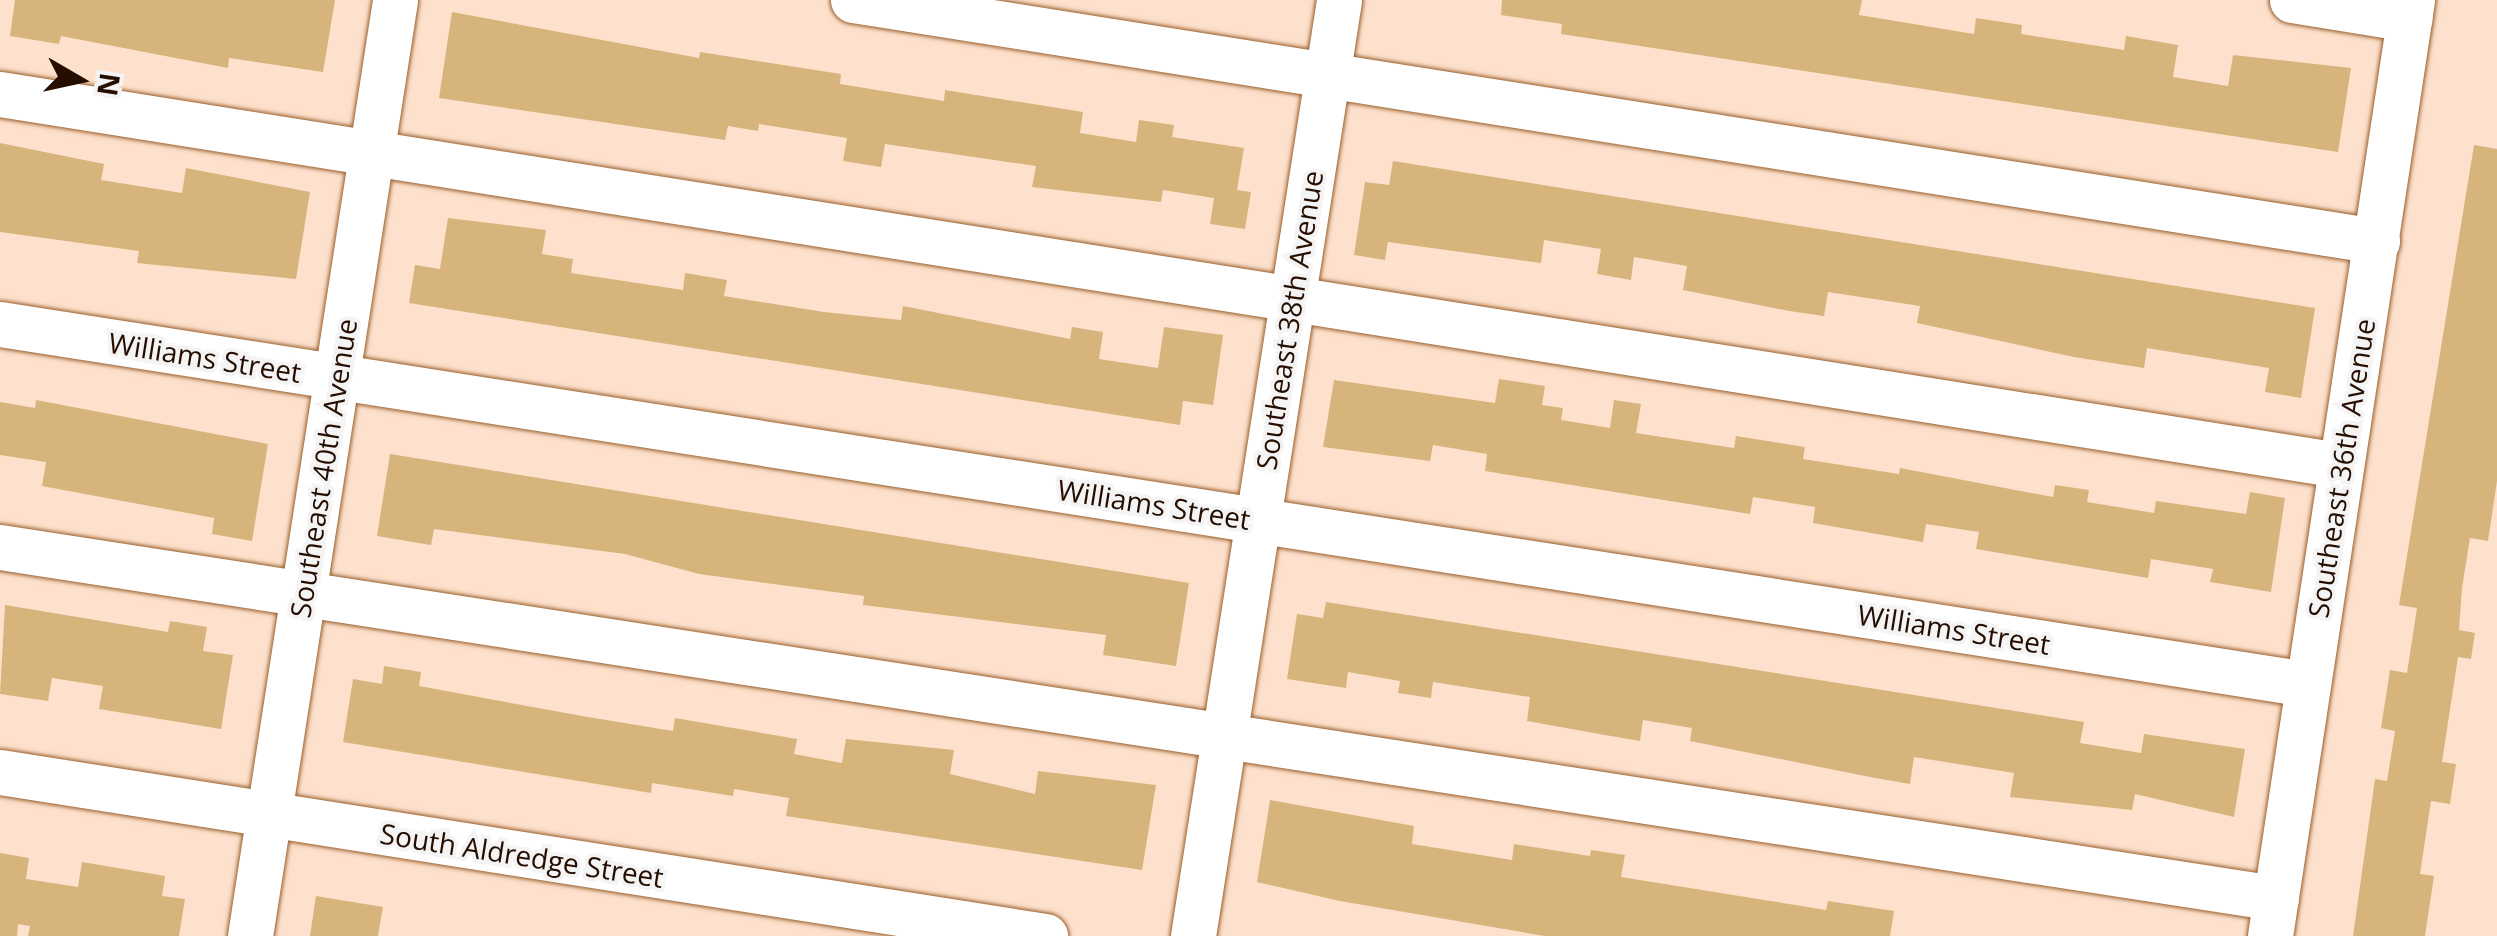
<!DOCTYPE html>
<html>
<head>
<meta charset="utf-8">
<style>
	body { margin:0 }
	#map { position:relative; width:2497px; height:936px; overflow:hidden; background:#fde1cd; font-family:"Open Sans",sans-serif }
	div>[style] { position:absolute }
	.building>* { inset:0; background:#d7b47c }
	.roads { filter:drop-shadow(0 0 2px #9a5e2a) drop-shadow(0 0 2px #9a5e2a) }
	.minor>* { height:45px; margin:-22.5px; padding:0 22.5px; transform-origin:22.5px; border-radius:22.5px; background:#fff }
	span { translate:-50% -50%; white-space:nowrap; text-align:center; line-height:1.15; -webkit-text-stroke:8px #f4f4f4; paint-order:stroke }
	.street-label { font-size:28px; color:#250e00 }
	.north { position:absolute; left:30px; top:30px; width:100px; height:100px; -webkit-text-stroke:8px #f4f4f4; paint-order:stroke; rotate:99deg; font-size:28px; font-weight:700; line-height:40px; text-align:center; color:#250e00 }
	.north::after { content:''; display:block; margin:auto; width:35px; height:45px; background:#250e00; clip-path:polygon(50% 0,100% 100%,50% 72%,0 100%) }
</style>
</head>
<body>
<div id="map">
	<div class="building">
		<i style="clip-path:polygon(15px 0,335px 0,323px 72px,229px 58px,228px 68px,61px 36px,59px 44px,10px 36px)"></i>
		<i style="clip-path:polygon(1502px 0,1862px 0,1859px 15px,1974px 34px,1976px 18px,2022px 25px,2021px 34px,2124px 50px,2126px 36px,2178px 45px,2173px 77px,2228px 86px,2233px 55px,2351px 68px,2338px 152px,1561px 34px,1562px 24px,1501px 15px)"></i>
		<i style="clip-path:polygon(452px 12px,699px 58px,700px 52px,841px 74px,840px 84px,944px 101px,945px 90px,1083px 112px,1080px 133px,1136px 142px,1139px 120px,1174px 125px,1172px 137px,1244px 148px,1237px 190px,1251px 192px,1245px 229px,1210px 224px,1214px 198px,1163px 190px,1161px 202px,1032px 187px,1036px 166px,885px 144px,881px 167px,843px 161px,847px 138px,759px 124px,758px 131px,728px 126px,725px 140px,439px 98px)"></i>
		<i style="clip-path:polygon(0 143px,104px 164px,101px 180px,182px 193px,186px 168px,310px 192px,296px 279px,137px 263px,139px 251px,0 232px)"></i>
		<i style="clip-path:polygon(2474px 145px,2497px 149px,2497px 481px,2488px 541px,2470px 538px,2462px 588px,2459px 630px,2475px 633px,2471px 659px,2458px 657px,2442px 762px,2456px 764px,2450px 804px,2431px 801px,2420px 874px,2434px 876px,2425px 936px,2353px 936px,2375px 779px,2387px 781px,2395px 731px,2381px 728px,2390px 670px,2407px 673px,2417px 608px,2399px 605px)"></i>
		<i style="clip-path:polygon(1393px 161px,2315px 308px,2301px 398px,2265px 392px,2269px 368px,2147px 348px,2144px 368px,2074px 357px,1917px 323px,1920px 306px,1828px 292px,1824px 316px,1789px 311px,1683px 290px,1687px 266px,1634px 257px,1631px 280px,1597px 274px,1601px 249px,1544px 240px,1541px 263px,1388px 242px,1385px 260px,1354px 255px,1365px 182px,1389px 185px)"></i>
		<i style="clip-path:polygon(448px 218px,546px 230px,542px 254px,573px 259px,571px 273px,683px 290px,685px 273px,727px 280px,724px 296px,824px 312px,901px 320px,903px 306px,1070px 339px,1072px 327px,1103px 332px,1099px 359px,1158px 368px,1164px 327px,1223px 335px,1213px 405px,1183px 401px,1180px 425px,409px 303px,415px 265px,440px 269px)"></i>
		<i style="clip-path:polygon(1499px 379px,1545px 386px,1542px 405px,1563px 408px,1561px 420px,1610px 428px,1614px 400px,1641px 404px,1636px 433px,1734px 448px,1736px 436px,1805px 447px,1803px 459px,1899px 474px,1900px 468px,2053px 497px,2055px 485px,2089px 490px,2087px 502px,2154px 513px,2156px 501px,2246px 514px,2250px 492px,2285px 498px,2271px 592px,2210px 582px,2213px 569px,2151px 559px,2148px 578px,1976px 549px,1979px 532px,1926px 524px,1923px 542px,1813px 523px,1815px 507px,1753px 497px,1750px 514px,1485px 471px,1487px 454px,1433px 445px,1430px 461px,1323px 447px,1334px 380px,1495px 403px)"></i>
		<i style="clip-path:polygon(36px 400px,268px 444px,252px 541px,212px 534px,214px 518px,42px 486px,46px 462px,0 455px,0 402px,35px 408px)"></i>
		<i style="clip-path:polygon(390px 454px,1189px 583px,1176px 666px,1103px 655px,1106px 635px,863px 605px,864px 596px,699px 574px,625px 554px,434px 529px,431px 545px,377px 536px)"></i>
		<i style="clip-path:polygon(1326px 602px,2084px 722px,2080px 743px,2141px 753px,2144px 734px,2245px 749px,2234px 817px,2135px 794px,2132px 810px,2010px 797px,2014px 773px,1914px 757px,1910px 784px,1870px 777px,1690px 741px,1692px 728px,1643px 720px,1640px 741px,1605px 735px,1527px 721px,1530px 697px,1433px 682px,1431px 698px,1398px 693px,1400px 681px,1348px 672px,1346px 688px,1287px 679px,1297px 614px,1323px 618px)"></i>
		<i style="clip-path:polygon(5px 605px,168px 632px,170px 621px,207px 627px,203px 651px,233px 655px,221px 729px,99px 709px,103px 686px,52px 678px,48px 701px,0 694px)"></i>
		<i style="clip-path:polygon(384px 666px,421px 672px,419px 686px,582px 716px,673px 731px,675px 718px,797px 739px,794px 754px,842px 763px,846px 739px,954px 750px,950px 774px,1035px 794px,1038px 771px,1156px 785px,1142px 870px,786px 816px,789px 798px,734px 789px,733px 796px,652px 783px,651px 793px,343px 742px,353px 679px,382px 684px)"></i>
		<i style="clip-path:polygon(1270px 800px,1414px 826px,1412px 844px,1512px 860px,1514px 844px,1590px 856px,1591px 850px,1625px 855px,1621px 877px,1826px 910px,1828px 901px,1894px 911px,1890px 936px,1545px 936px,1340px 901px,1257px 882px)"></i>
		<i style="clip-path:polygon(0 853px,29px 858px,26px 879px,78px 887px,82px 862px,165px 876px,162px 896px,185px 899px,179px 936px,28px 936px,30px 926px,18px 924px,17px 936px,0 936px)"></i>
		<i style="clip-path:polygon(316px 896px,383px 907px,378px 936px,310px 936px)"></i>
	</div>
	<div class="roads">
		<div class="minor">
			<i style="left:853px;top:0;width:1543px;rotate:8.99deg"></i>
			<i style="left:2292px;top:0;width:119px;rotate:9.2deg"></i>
			<i style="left:0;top:94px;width:2370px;rotate:9.01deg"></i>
			<i style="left:0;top:324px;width:2335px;rotate:8.87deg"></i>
			<i style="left:0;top:547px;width:2303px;rotate:8.77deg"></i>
			<i style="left:0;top:772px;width:1058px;rotate:8.92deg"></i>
			<i style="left:250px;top:936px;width:947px;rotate:-81.19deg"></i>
			<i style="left:1193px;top:936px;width:947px;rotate:-81.13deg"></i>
			<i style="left:2270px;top:936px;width:947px;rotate:-81.37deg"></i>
		</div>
	</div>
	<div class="street-label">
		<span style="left:1289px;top:320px;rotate:-81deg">Southeast 38th Avenue</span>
		<span style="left:205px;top:357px;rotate:9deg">Williams Street</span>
		<span style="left:323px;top:468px;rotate:-81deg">Southeast 40th Avenue</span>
		<span style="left:2341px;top:468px;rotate:-81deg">Southeast 36th Avenue</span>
		<span style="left:1154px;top:504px;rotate:9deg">Williams Street</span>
		<span style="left:1954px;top:629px;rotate:9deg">Williams Street</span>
		<span style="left:522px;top:855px;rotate:9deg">South Aldredge Street</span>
	</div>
	<div class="north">N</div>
</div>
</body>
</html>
